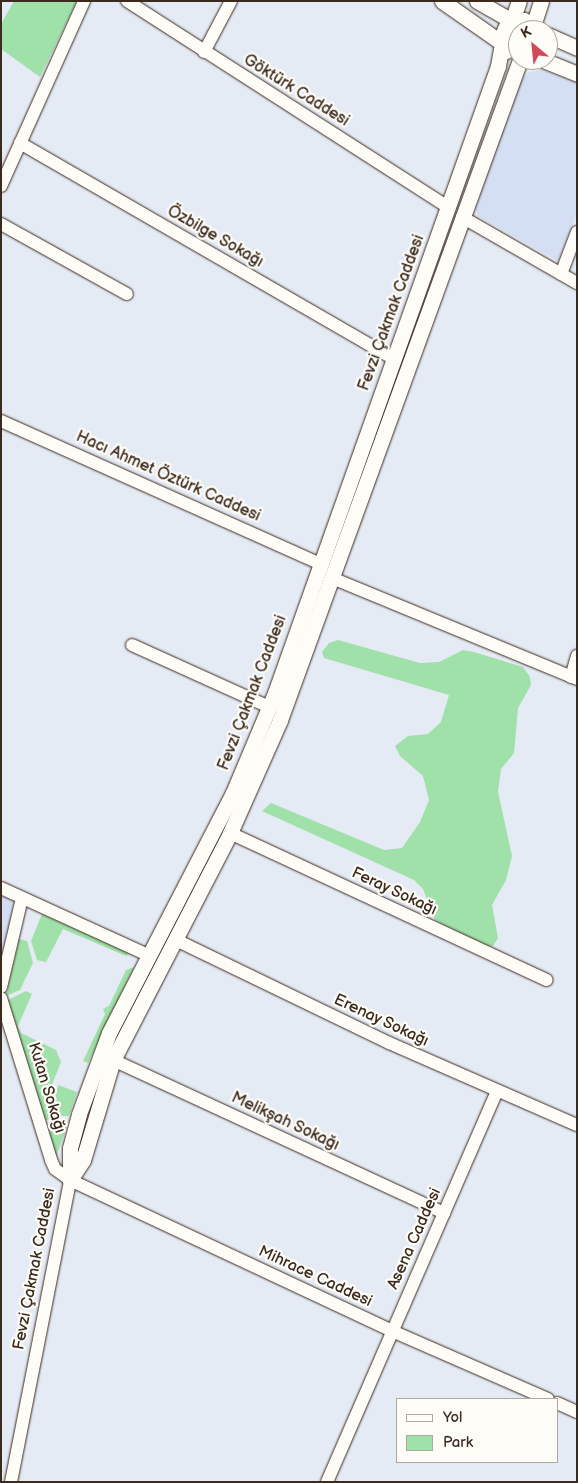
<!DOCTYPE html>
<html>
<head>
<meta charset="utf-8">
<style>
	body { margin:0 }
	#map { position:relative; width:578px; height:1483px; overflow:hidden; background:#e5ebf5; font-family:"Balsamiq Sans",sans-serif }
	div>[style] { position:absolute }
	.built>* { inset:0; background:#d4dff4 }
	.green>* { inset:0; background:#a0e0a9 }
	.roads { filter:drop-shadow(0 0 1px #3b2a1e) drop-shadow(0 0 1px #3b2a1e) }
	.minor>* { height:12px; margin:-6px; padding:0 6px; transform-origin:6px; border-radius:6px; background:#fdfcf7 }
	.major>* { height:15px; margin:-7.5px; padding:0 7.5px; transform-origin:7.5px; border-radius:7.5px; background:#fdfcf7 }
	span { translate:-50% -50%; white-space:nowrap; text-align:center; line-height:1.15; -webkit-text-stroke:4.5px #fdfcf7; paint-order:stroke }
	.street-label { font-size:16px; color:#3b2a1e }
	.frame { position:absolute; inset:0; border:2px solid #3b2a1e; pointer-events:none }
	.legend { position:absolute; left:396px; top:1398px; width:162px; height:65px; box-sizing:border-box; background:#fdfcf7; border:1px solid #afa8a0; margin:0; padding:6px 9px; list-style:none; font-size:15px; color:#3b2a1e }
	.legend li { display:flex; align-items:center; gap:10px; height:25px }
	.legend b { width:25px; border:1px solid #afa8a0 }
	.north { position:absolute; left:508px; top:20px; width:50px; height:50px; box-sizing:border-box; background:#fdfcf7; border:1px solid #afa8a0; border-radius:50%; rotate:332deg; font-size:14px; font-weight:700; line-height:20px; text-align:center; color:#3b2a1e }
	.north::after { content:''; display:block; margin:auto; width:18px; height:22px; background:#d1495b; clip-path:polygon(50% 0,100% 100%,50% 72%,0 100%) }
</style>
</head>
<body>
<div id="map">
	<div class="built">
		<i style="clip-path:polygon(542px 70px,577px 82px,577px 213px,558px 261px,478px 216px,473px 204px,521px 79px,530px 72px)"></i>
		<i style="clip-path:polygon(1px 891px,15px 897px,1px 961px)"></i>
	</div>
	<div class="green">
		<i style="clip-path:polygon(14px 1px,77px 1px,40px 77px,1px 49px,1px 24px)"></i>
		<i style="clip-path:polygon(338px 640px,420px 663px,439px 662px,463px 650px,474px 652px,523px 667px,530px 677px,531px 685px,518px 708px,514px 753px,501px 769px,498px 792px,512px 856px,506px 880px,492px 905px,498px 938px,493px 946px,485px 946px,435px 920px,423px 889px,414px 880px,262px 811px,271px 803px,384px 850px,402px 848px,420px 822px,429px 800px,423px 776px,400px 756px,395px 746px,408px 736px,428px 734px,441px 722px,449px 695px,324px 658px,322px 652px,329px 643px)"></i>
		<i style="clip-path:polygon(42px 914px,130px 953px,126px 956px,63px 929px,46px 962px,37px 960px,31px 941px)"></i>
		<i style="clip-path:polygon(19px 939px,27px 941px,33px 963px,20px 990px,6px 996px)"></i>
		<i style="clip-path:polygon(134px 967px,88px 1063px,83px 1061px,105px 1014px,103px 1009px,109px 1006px,126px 970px)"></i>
		<i style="clip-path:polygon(26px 991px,32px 994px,18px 1026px,21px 1033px,56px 1050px,61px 1062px,50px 1090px,56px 1116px,44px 1121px,6px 1001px)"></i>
		<i style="clip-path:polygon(58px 1085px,77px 1092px,69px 1116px,59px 1116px,55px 1098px)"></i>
		<i style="clip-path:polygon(58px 1125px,67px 1126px,56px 1157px,47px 1129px)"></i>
	</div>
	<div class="roads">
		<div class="minor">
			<i style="left:127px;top:1px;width:381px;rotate:32.7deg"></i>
			<i style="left:204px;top:52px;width:58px;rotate:-62.1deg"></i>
			<i style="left:20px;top:143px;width:432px;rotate:30deg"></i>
			<i style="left:1px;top:186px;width:203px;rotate:-65.8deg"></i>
			<i style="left:462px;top:217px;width:133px;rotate:29.9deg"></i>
			<i style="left:1px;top:224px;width:144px;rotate:29.1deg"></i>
			<i style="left:561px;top:274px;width:45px;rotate:-69.1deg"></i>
			<i style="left:1px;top:421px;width:350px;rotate:24.1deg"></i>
			<i style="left:332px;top:578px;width:265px;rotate:22.4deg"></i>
			<i style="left:132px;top:645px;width:150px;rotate:24.3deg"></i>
			<i style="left:571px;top:677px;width:22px;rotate:-74deg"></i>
			<i style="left:230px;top:833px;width:349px;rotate:24.9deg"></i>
			<i style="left:1px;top:888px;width:162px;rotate:24.5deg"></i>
			<i style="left:176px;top:940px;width:237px;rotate:25.8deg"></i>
			<i style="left:389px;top:1043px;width:205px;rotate:23.6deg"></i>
			<i style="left:1px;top:987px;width:91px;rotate:-76.7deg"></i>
			<i style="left:1px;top:998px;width:170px;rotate:72.8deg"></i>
			<i style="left:51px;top:1160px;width:10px;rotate:66deg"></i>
			<i style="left:55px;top:1169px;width:19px;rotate:36deg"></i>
			<i style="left:70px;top:1180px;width:356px;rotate:25.1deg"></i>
			<i style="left:392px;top:1331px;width:170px;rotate:23.6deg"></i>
			<i style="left:113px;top:1060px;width:365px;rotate:24.8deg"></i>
			<i style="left:557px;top:1403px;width:22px;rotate:24deg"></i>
			<i style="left:11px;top:1482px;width:308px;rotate:-78.9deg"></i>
			<i style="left:327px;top:1482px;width:426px;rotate:-66.5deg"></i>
		</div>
		<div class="major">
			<i style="left:442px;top:1px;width:73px;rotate:35deg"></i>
			<i style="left:477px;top:1px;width:40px;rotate:29.7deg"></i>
			<i style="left:512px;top:21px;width:21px;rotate:-71deg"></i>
			<i style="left:533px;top:26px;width:26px;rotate:-72deg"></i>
			<i style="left:548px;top:35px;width:32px;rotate:24deg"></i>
			<i style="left:506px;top:51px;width:14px;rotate:-111deg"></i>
			<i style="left:501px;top:38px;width:15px;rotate:-67deg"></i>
			<i style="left:507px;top:24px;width:17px;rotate:-13deg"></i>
			<i style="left:524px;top:20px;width:18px;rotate:34deg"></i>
			<i style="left:543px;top:60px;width:37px;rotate:22deg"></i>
			<i style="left:70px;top:1180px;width:32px;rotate:-90deg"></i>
			<i style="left:70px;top:1148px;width:35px;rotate:-75deg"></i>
			<i style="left:79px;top:1114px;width:86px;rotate:-69.7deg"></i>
			<i style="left:109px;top:1033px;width:270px;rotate:-62.7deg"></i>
			<i style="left:233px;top:793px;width:108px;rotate:-67.2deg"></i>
			<i style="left:275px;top:693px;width:665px;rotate:-70.42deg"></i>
			<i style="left:498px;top:66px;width:23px;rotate:-80deg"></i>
			<i style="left:70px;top:1180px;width:24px;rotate:-57deg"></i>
			<i style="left:83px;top:1160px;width:104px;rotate:-73.3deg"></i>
			<i style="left:113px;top:1060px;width:255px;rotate:-62.7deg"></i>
			<i style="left:230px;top:833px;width:124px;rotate:-66.1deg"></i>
			<i style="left:280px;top:720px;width:702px;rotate:-70.02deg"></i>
		</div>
	</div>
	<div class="street-label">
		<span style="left:296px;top:91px;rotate:32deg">Göktürk Caddesi</span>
		<span style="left:215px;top:237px;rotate:30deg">Özbilge Sokağı</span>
		<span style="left:392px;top:313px;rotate:-70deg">Fevzi Çakmak Caddesi</span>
		<span style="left:168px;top:477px;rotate:24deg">Hacı Ahmet Öztürk Caddesi</span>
		<span style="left:253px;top:693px;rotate:-69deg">Fevzi Çakmak Caddesi</span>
		<span style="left:394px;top:892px;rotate:25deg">Feray Sokağı</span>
		<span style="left:381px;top:1021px;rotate:25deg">Erenay Sokağı</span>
		<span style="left:46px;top:1088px;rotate:73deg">Kutan Sokağı</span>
		<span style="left:285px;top:1122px;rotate:25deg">Melikşah Sokağı</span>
		<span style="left:415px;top:1239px;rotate:-66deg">Asena Caddesi</span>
		<span style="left:35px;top:1269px;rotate:-79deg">Fevzi Çakmak Caddesi</span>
		<span style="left:315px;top:1277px;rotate:25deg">Mihrace Caddesi</span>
	</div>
	<div class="frame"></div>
	<ul class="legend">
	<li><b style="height:6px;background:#fdfcf7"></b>Yol</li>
	<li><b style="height:14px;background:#a0e0a9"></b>Park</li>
	</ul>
	<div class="north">K</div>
</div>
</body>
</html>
